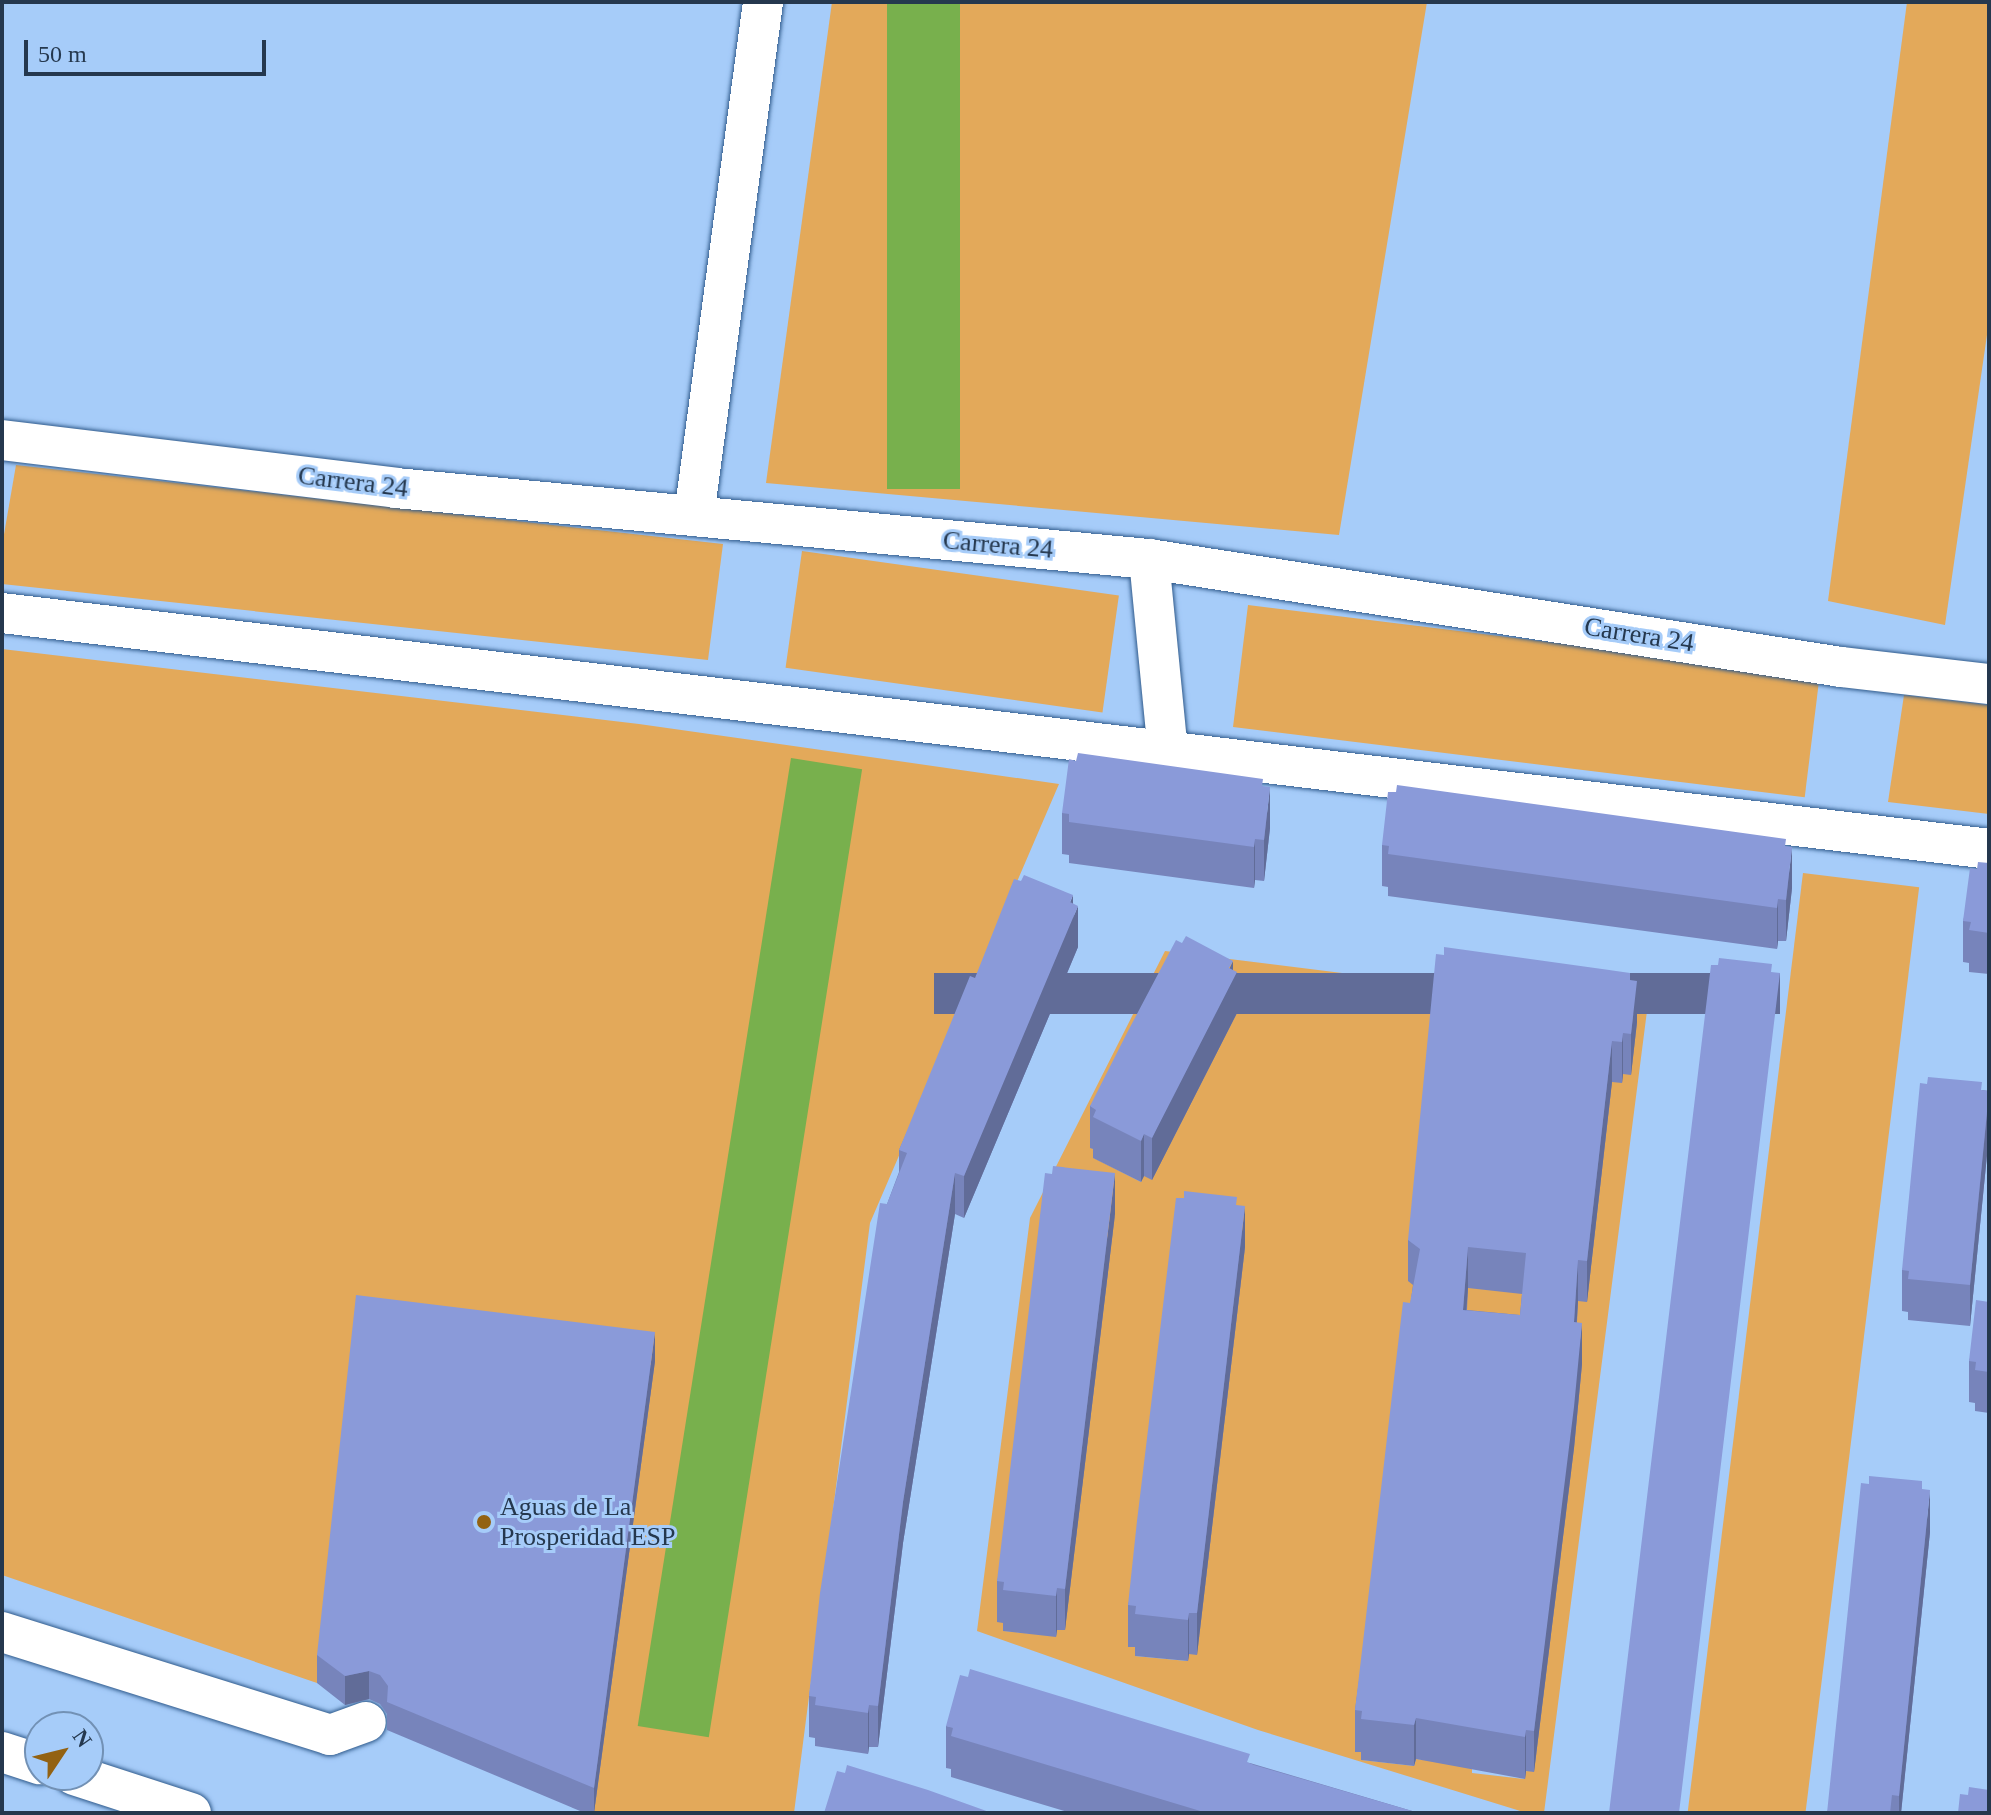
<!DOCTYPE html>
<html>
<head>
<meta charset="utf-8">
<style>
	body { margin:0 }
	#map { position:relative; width:1991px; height:1815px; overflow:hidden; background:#a6ccf9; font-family:"Times New Roman",serif }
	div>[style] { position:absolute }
	.green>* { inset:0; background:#e3a95a; transform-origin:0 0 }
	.water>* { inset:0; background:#78b04d; transform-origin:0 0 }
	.roads { filter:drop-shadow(0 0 2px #305b8c) drop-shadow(0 0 2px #305b8c) }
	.minor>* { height:40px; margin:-20px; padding:0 20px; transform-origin:20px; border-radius:20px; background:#fff }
	.wall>* { inset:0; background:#7784bb }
	.shaded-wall>* { inset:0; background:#616c98; transform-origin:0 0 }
	.building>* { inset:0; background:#8a9ad9 }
	.dots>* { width:22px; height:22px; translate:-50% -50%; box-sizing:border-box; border:4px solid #a6ccf9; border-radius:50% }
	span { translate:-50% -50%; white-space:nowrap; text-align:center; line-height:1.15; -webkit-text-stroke:6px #a6ccf9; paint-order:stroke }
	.street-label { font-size:26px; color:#25384e }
	.poi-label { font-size:26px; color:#25384e }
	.left { translate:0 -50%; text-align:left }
	.frame { position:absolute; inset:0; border:4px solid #25384e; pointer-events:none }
	.north { position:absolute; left:24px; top:1711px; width:80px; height:80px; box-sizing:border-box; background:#a6ccf9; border:2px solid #7291b5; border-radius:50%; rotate:55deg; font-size:22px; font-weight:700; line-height:32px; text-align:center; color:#25384e }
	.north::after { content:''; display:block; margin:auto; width:28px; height:36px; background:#936212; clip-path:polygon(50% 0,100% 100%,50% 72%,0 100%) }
	.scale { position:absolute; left:24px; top:40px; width:242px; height:36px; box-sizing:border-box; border:4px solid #25384e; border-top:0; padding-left:10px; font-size:24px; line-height:28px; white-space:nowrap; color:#25384e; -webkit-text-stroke:6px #a6ccf9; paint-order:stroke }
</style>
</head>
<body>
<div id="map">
	<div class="green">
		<i style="clip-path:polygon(832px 2px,1427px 2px,1339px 535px,766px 483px)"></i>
		<i style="clip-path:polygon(1907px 2px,1989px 2px,1989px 321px,1945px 625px,1828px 601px)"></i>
		<i style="clip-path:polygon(16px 465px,723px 544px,708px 660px,2px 584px,2px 546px)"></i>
		<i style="left:802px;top:551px;width:320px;height:118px;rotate:8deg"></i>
		<i style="left:1248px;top:605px;width:576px;height:123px;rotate:7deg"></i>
		<i style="clip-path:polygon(2px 649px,639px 724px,1059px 784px,870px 1223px,794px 1813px,594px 1813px,356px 1324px,317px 1683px,2px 1575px)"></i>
		<i style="clip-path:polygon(1904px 695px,1989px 705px,1989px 814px,1888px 802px)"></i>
		<i style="left:1803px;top:873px;width:117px;height:947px;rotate:7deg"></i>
		<i style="clip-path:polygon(evenodd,1165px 951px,1647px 1011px,1544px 1813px,1527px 1813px,1258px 1730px,977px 1631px,1030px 1218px,1165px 951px,1090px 1147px,1152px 1179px,1144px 1175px,1141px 1182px,1094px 1158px,1096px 1151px,1090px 1147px,1165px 951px,997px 1622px,1057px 1630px,1056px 1636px,1004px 1631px,1004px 1623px,997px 1622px,1165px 951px,1136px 1648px,1197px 1654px,1189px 1654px,1187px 1661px,1135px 1656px,1136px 1648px,1165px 951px,1433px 1677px,1424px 1760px,1416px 1759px,1414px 1766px,1362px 1760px,1362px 1752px,1355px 1752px,1433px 1677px,1165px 951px,1472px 1765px,1534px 1772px,1526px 1771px,1524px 1779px,1472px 1773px,1472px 1765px)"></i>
	</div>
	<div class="water">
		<i style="left:887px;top:2px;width:73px;height:487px"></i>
		<i style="left:791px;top:758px;width:72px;height:980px;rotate:9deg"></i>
	</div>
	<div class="roads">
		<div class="minor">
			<i style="left:2px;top:440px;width:397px;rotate:6.9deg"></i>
			<i style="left:396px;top:488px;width:756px;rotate:5.39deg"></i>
			<i style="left:1149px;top:559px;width:700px;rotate:8.87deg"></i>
			<i style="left:1841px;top:667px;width:149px;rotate:6.6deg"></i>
			<i style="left:694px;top:516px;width:519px;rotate:-82.35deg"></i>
			<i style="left:1149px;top:559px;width:194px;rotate:84.4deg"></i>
			<i style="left:2px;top:613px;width:2001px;rotate:6.77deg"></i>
			<i style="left:2px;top:1632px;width:344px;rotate:17.4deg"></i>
			<i style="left:330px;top:1735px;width:38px;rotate:-20deg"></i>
			<i style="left:2px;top:1752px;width:40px;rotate:18deg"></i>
			<i style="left:74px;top:1775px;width:123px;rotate:18deg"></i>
		</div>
	</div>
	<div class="wall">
		<i style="clip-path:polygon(1263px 786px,1270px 828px,1264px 881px,1255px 880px,1254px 888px,1069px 863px,1069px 855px,1062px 854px,1062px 813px)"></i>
		<i style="clip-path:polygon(1382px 845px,1786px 846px,1792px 888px,1786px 941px,1778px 941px,1777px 949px,1388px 896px,1388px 887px,1382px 886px)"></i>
		<i style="clip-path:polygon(1989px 863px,1989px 974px,1969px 972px,1969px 963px,1963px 962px,1963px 921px,1977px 869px)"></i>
		<i style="clip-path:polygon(1021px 881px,1073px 903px,1078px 947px,964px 1218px,955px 1214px,903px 1543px,878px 1747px,869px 1747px,868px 1754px,815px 1746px,815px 1738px,809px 1737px,809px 1696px,887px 1204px,899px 1172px,899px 1150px,975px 978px)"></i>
		<i style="clip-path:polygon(1233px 970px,1237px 1013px,1152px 1180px,1144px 1176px,1141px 1182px,1093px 1158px,1093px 1149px,1090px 1148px,1090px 1106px)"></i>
		<i style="clip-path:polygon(evenodd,1630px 980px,1637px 1022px,1631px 1075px,1623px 1074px,1622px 1083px,1612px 1082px,1587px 1302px,1578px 1301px,1577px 1322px,1582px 1364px,1574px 1448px,1534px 1772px,1526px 1771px,1525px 1779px,1416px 1759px,1414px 1766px,1361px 1760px,1361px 1752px,1355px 1752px,1355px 1710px,1413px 1285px,1408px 1281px,1408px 1240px,1630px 980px,1468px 1288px,1522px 1294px,1520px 1315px,1467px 1310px,1468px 1288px)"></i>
		<i style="clip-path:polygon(1982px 1090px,1989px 1091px,1989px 1135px,1970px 1326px,1908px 1320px,1908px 1312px,1902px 1311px,1902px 1270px)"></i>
		<i style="clip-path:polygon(1237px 1205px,1245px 1247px,1197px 1655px,1189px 1654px,1188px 1661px,1135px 1656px,1135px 1647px,1128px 1647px,1128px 1605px)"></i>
		<i style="clip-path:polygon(1115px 1214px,1065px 1630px,1057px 1630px,1056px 1637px,1003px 1631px,1003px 1623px,997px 1622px,997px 1581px)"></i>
		<i style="clip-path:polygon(1989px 1302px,1989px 1413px,1975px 1411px,1975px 1403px,1969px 1402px,1969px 1361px)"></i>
		<i style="clip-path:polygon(655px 1361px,594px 1813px,585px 1813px,387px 1730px,387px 1714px,380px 1704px,369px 1699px,345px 1705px,317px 1683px,317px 1655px)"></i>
		<i style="clip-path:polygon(1922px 1489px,1930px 1532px,1901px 1813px,1827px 1813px)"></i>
		<i style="clip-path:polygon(946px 1726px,1250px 1763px,1419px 1813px,1071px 1813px,951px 1777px,951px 1769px,946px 1768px)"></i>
	</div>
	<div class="shaded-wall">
		<i style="clip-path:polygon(1270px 787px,1270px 828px,1264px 881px,1264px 840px)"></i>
		<i style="clip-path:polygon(1255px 839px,1255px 880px,1254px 888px,1254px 847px)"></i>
		<i style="clip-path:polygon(1792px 847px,1792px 888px,1786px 941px,1786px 900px)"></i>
		<i style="clip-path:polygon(1073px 895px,1073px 918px,1078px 906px,1078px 947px,964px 1218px,964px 1176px)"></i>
		<i style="clip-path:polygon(1778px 899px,1778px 941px,1777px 949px,1777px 908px)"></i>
		<i style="clip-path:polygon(1233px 961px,1233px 979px,1237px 972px,1237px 1013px,1152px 1180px,1152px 1138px)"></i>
		<i style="left:1780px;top:973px;width:41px;height:846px;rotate:90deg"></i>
		<i style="clip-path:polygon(1637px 981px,1637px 1022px,1631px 1075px,1631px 1034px)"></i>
		<i style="clip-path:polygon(1623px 1033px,1623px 1074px,1622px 1083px,1622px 1042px)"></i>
		<i style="clip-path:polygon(1612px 1041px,1612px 1082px,1587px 1302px,1587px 1261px)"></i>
		<i style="clip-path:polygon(1989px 1094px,1989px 1135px,1970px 1326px,1970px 1285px)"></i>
		<i style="clip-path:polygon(1144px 1134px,1144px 1176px,1141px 1182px,1141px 1141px)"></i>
		<i style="clip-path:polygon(955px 1173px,955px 1214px,903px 1543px,878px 1747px,878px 1706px,903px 1502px)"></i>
		<i style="clip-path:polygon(1115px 1173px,1115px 1214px,1065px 1630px,1065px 1589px)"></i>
		<i style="clip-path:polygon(1245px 1206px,1245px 1247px,1197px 1655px,1197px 1613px)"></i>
		<i style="clip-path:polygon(1468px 1247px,1468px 1288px,1463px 1351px,1463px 1310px)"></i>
		<i style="clip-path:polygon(1578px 1260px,1578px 1301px,1574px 1363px,1574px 1322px)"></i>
		<i style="clip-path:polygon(1582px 1323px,1582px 1364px,1574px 1448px,1534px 1772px,1534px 1731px)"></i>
		<i style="clip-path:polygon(655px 1332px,655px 1361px,594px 1813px,594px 1788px)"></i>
		<i style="clip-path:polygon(1930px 1490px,1930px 1532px,1901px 1813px,1899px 1813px,1899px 1796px)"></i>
		<i style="clip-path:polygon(1057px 1588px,1057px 1630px,1056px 1637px,1056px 1596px)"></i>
		<i style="clip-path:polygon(1189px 1613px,1189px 1654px,1188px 1661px,1188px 1620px)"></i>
		<i style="clip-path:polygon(369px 1671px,369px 1699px,345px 1705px,345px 1676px)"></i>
		<i style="clip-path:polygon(869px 1705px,869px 1747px,868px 1754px,868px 1713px)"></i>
		<i style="clip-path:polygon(1416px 1718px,1416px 1759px,1414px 1766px,1414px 1725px)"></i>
		<i style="clip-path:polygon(1526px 1730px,1526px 1771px,1525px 1779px,1525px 1737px)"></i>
	</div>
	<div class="building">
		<i style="clip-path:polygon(1078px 753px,1263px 779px,1262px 786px,1270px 787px,1264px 840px,1255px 839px,1254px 847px,1069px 822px,1069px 814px,1062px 813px,1069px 759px,1076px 761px)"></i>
		<i style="clip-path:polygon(1397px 785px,1786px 839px,1785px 846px,1792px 847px,1786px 900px,1778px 899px,1777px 908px,1388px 854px,1389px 846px,1382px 845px,1388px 792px,1396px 792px)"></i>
		<i style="clip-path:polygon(1978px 862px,1989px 863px,1989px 933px,1969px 930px,1971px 922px,1963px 921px,1970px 868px,1977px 869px)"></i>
		<i style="clip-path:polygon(1024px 875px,1073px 895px,1070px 902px,1078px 906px,964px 1176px,955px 1173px,903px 1502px,878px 1706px,869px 1705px,868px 1713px,815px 1705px,816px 1697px,809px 1696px,820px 1593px,880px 1203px,887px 1204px,907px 1153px,899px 1150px,970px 976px,975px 978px,1014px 879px,1021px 881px)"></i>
		<i style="clip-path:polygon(1186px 936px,1233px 961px,1229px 968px,1237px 972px,1152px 1138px,1144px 1134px,1141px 1141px,1093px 1117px,1096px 1110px,1090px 1106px,1128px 1031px,1176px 940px,1182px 943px)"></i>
		<i style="clip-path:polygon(evenodd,1444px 947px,1630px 973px,1630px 980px,1637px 981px,1631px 1034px,1623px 1033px,1622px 1042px,1612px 1041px,1587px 1261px,1578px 1260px,1574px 1322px,1582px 1323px,1574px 1407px,1534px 1731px,1526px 1730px,1525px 1737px,1416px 1718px,1414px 1725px,1361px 1719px,1362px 1711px,1355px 1710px,1403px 1302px,1410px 1303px,1420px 1249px,1408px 1240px,1436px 954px,1444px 955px,1444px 947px,1468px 1247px,1526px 1253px,1520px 1315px,1463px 1310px,1468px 1247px)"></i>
		<i style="clip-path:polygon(1719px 958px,1772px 964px,1771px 972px,1780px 973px,1679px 1813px,1609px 1813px,1711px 965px,1718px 965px)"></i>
		<i style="clip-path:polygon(1928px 1077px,1982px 1082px,1981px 1090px,1989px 1091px,1970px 1285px,1908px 1279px,1909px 1271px,1902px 1270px,1920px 1083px,1927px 1084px)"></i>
		<i style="clip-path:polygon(1053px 1166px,1115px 1173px,1065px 1589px,1057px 1588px,1056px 1596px,1003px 1590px,1004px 1582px,997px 1581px,1045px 1173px,1052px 1174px)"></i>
		<i style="clip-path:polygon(1184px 1191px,1237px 1197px,1236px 1205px,1245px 1206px,1197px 1613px,1189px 1613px,1188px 1620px,1135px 1614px,1136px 1606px,1128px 1605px,1137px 1521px,1176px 1198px,1184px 1198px)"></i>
		<i style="clip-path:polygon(356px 1295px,655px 1332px,594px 1788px,387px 1702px,388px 1686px,380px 1675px,369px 1671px,345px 1676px,317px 1655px)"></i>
		<i style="clip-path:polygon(1976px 1300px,1989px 1302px,1989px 1372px,1975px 1370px,1976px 1362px,1969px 1361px)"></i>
		<i style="clip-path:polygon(1869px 1476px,1922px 1481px,1922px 1489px,1930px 1490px,1899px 1796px,1892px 1795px,1890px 1813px,1827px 1813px,1861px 1483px,1869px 1484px)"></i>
		<i style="clip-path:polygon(970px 1669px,1250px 1754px,1247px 1762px,1254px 1765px,1419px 1813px,1207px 1813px,951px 1736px,953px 1728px,946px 1726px,960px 1675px,968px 1677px)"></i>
		<i style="clip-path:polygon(847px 1765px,928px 1790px,992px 1813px,824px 1813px,837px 1771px,845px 1773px)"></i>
		<i style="clip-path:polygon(1969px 1787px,1989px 1790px,1989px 1813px,1958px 1813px,1960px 1794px,1968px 1795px)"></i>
	</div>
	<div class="dots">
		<i style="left:484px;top:1522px;background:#936212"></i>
	</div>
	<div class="street-label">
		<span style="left:353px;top:482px;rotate:7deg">Carrera 24</span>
		<span style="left:998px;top:545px;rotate:5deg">Carrera 24</span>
		<span style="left:1639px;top:635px;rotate:9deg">Carrera 24</span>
	</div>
	<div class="poi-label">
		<span class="left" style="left:500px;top:1522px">Aguas de La<br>Prosperidad ESP</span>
	</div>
	<div class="frame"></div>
	<div class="north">N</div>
	<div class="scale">50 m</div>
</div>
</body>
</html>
